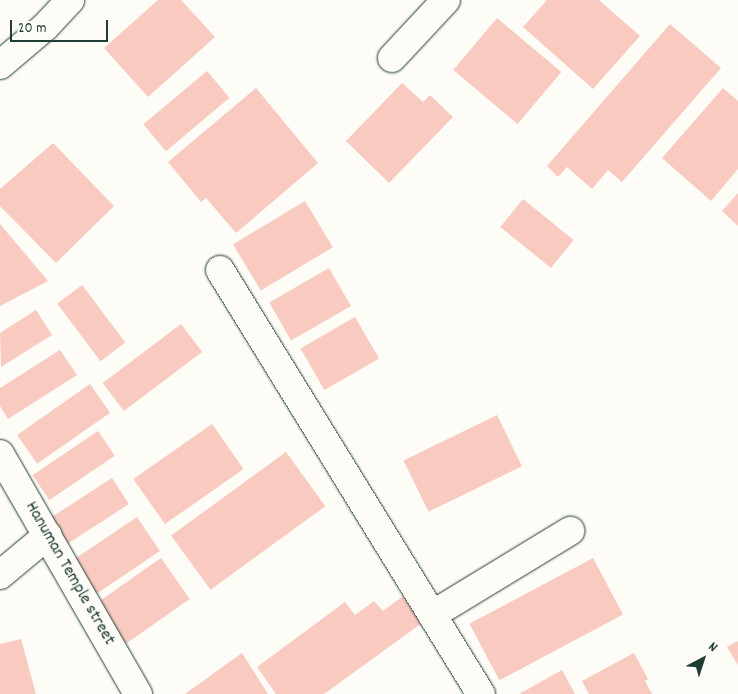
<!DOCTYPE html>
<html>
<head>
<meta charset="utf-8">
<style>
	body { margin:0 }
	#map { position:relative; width:738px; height:694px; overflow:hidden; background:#fdfcf7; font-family:Dekko,sans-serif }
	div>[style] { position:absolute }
	.building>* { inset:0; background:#f9cac0; transform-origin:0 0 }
	.roads { filter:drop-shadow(0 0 1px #1f3d34) drop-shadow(0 0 1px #1f3d34) }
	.minor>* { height:28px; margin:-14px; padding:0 14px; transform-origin:14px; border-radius:14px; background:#fdfcf7 }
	span { translate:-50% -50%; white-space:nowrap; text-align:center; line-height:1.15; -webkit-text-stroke:4px #fdfcf7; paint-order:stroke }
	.street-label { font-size:18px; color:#1f3d34 }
	.north { position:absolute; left:678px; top:634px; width:50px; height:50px; -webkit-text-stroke:4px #fdfcf7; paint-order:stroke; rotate:40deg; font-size:14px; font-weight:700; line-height:20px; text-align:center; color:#1f3d34 }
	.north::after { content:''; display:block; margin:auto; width:18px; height:22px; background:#1f3d34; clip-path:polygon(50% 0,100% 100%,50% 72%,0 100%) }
	.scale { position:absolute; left:10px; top:20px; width:98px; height:22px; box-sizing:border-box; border:2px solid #1f3d34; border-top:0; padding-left:6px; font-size:15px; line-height:18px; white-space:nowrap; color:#1f3d34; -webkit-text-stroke:4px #fdfcf7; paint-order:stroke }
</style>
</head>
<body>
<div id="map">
	<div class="building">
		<i style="clip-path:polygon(158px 0,181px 0,215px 37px,148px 97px,104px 48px)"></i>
		<i style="clip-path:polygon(547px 0,599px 0,640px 36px,593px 89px,523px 27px)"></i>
		<i style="left:497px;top:18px;width:84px;height:68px;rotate:40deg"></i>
		<i style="clip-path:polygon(670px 24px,721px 68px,622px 182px,608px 170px,592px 189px,567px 167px,558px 177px,547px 166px)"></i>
		<i style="left:207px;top:71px;width:35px;height:83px;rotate:50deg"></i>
		<i style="clip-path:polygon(402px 83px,423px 102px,430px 95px,453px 117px,389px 183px,346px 141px)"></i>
		<i style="clip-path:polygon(256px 88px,318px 163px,236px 233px,206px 198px,201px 202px,168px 162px)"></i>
		<i style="clip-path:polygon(723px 88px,738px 101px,738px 169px,711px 201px,662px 158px)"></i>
		<i style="clip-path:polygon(53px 143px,114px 206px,56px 263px,0 206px,0 189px)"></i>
		<i style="clip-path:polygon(738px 193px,738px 226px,722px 211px)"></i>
		<i style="left:523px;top:199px;width:65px;height:36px;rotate:39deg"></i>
		<i style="left:305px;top:201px;width:54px;height:84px;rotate:59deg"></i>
		<i style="clip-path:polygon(0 224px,48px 281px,0 306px)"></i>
		<i style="left:329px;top:268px;width:44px;height:69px;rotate:60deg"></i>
		<i style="left:82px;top:285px;width:72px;height:31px;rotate:53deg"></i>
		<i style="clip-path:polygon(36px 310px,52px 335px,1px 367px,0 333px)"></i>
		<i style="left:355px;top:317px;width:48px;height:63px;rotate:60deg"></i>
		<i style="left:181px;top:324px;width:35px;height:98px;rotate:53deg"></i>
		<i style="clip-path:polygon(60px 350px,77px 375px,8px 419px,0 406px,0 388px)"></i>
		<i style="left:90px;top:384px;width:35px;height:89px;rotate:55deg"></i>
		<i style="left:497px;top:415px;width:57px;height:104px;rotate:64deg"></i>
		<i style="left:212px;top:424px;width:55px;height:96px;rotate:55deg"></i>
		<i style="left:98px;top:431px;width:30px;height:79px;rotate:56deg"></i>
		<i style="left:286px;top:452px;width:67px;height:142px;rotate:54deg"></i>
		<i style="left:112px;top:478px;width:31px;height:74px;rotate:57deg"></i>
		<i style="left:137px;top:517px;width:41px;height:76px;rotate:56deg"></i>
		<i style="left:161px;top:558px;width:50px;height:78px;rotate:55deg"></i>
		<i style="left:593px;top:558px;width:64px;height:140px;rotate:62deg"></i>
		<i style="clip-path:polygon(403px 596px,422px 623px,324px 694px,276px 694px,257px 667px,345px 602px,355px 615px,374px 601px,383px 611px)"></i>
		<i style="clip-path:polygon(21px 639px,36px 694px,0 694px,0 644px)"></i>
		<i style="clip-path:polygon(738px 641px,738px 665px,727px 647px)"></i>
		<i style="clip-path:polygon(242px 653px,268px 694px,185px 694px)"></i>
		<i style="clip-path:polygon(634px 653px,648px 679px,645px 681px,652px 694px,589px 694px,582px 681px)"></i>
		<i style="clip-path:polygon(562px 670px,575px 694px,519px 694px)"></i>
	</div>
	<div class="roads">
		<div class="minor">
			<i style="left:392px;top:58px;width:79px;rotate:-47deg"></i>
			<i style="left:0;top:65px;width:59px;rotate:-40.2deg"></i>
			<i style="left:45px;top:27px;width:37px;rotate:-47deg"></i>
			<i style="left:220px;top:270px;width:498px;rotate:58.4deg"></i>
			<i style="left:0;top:454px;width:277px;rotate:60.1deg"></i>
			<i style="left:0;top:575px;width:62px;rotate:-39.8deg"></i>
			<i style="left:432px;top:615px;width:162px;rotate:-31.3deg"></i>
		</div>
	</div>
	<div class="street-label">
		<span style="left:69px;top:574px;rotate:60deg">Hanuman Temple street</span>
	</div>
	<div class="north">N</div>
	<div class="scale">20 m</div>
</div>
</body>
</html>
